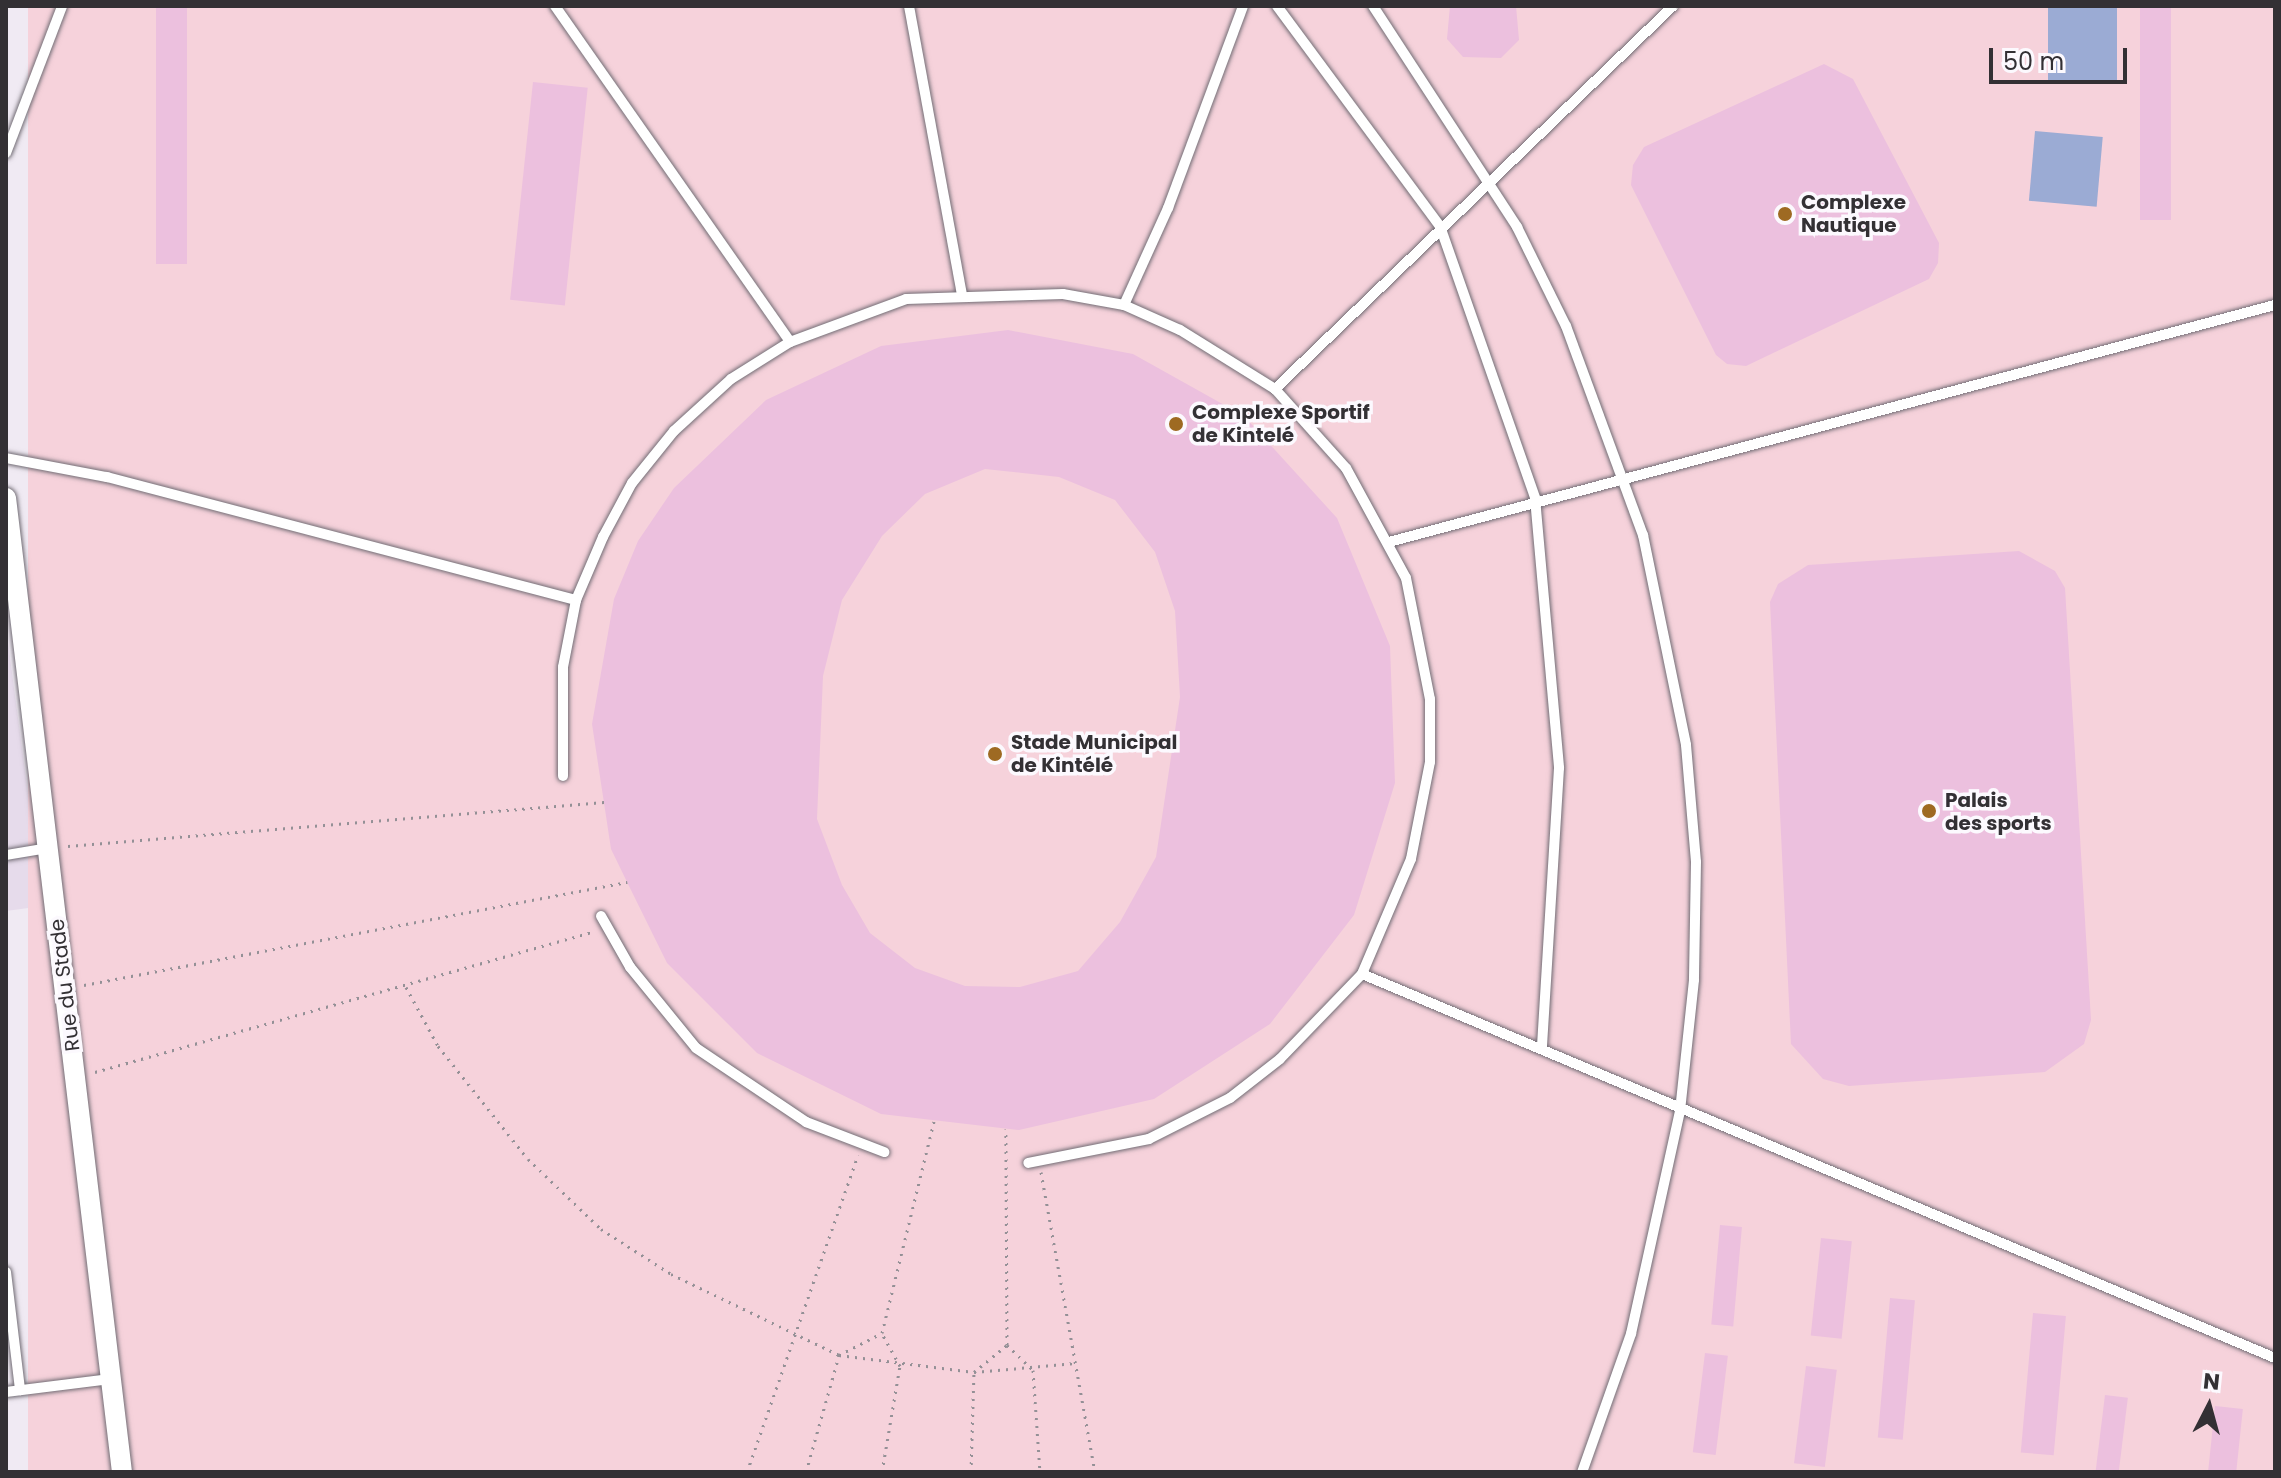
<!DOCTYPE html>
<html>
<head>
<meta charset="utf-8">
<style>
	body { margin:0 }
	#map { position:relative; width:2281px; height:1478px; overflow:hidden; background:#f0eaf3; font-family:Poppins,sans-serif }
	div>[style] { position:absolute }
	.built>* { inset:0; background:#e6dbeb }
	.green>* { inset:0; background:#f6d2db; transform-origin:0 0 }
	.water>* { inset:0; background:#9babd4; transform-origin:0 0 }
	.building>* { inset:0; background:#ecc0de; transform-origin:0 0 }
	.path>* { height:3px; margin-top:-1.5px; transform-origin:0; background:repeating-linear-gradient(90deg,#949096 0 2px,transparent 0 8px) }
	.roads { filter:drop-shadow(0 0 2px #726d75) drop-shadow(0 0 2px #726d75) }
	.service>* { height:10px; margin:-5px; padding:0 5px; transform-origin:5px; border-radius:5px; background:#fff }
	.minor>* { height:20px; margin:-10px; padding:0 10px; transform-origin:10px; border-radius:10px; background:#fff }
	.dots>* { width:22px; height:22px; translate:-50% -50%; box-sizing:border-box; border:4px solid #fcf9fe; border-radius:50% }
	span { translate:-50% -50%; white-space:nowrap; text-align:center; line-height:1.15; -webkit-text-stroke:7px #fcf9fe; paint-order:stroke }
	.poi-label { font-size:20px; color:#333034; font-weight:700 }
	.left { translate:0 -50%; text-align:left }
	.street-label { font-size:20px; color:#333034 }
	.frame { position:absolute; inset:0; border:8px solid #333034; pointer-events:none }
	.north { position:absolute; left:2169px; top:1366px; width:80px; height:80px; -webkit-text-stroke:6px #fcf9fe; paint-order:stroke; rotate:6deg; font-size:22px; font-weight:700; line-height:32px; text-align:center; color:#333034 }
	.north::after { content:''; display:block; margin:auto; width:28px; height:36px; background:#333034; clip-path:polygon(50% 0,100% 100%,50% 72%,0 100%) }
	.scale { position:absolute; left:1989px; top:48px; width:138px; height:36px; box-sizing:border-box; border:4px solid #333034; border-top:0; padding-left:10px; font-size:24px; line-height:28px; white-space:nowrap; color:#333034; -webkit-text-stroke:6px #fcf9fe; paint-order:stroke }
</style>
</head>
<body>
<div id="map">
	<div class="built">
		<i style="clip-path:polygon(6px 628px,43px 906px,6px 911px)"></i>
	</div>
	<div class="green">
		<i style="left:28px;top:6px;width:2247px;height:1476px"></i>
	</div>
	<div class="water">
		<i style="left:2048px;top:6px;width:69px;height:77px"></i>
		<i style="left:2035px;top:131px;width:68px;height:70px;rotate:5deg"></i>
	</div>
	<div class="building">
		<i style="left:156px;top:6px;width:31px;height:258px"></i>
		<i style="clip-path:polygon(1450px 6px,1516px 6px,1519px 40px,1501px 58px,1463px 57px,1447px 39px)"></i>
		<i style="left:2140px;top:6px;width:31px;height:214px"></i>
		<i style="clip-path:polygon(1824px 64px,1853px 79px,1939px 243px,1938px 263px,1929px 279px,1746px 366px,1727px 364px,1716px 355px,1631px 185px,1633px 165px,1644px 147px)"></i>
		<i style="left:533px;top:82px;width:55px;height:219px;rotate:6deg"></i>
		<i style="clip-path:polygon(evenodd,1008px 330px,1133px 354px,1244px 416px,1337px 518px,1390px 646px,1395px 783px,1354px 915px,1270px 1024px,1154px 1099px,1019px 1130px,881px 1114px,757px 1053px,667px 963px,627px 882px,611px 849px,592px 724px,614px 599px,638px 541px,674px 488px,766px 400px,881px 346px,1008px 330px,985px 469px,1059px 477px,1115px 500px,1155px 552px,1175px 611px,1180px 697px,1156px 857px,1120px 922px,1078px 971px,1020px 987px,965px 986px,915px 968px,870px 933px,842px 885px,817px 819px,823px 676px,842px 600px,882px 536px,925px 494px,985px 469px)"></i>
		<i style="clip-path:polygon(2019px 551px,2055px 571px,2065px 588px,2091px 1020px,2084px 1044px,2045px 1072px,1849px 1086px,1823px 1079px,1791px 1044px,1770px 602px,1778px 584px,1808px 565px)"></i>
		<i style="left:1720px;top:1225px;width:22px;height:100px;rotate:5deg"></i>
		<i style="left:1821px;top:1238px;width:31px;height:98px;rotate:6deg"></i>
		<i style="left:1890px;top:1298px;width:25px;height:140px;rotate:5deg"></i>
		<i style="left:2033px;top:1313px;width:33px;height:140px;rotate:5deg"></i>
		<i style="left:1705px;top:1353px;width:23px;height:100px;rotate:7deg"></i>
		<i style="left:1806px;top:1366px;width:31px;height:98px;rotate:7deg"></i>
		<i style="left:2105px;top:1395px;width:23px;height:77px;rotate:7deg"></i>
		<i style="left:2215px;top:1406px;width:28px;height:66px;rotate:6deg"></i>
	</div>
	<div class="path">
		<i style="left:68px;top:846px;width:538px;rotate:-4.69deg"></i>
		<i style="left:84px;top:985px;width:553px;rotate:-10.74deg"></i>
		<i style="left:406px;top:987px;width:67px;rotate:61.5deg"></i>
		<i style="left:438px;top:1046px;width:144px;rotate:51.5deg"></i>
		<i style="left:528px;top:1159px;width:101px;rotate:43.8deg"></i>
		<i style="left:601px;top:1229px;width:83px;rotate:32.7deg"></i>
		<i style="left:671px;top:1274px;width:187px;rotate:25.7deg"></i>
		<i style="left:839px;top:1355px;width:136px;rotate:7.2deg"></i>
		<i style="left:974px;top:1372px;width:102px;rotate:-5deg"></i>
		<i style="left:95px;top:1072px;width:516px;rotate:-15.73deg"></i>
		<i style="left:1041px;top:1172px;width:305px;rotate:79.8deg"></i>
		<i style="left:1007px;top:1345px;width:36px;rotate:44deg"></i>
		<i style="left:1033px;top:1370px;width:102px;rotate:86.1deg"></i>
		<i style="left:747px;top:1472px;width:336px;rotate:-70.7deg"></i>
		<i style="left:806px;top:1472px;width:122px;rotate:-74.2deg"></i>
		<i style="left:839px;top:1355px;width:48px;rotate:-27.1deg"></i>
		<i style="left:882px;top:1472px;width:108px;rotate:-80.4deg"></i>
		<i style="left:900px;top:1366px;width:38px;rotate:-119deg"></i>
		<i style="left:882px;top:1333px;width:218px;rotate:-76.2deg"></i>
		<i style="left:971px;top:1472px;width:100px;rotate:-88.3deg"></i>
		<i style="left:974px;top:1372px;width:43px;rotate:-39.3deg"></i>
		<i style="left:1007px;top:1345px;width:216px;rotate:-90.3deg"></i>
	</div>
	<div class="roads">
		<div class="service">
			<i style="left:555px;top:6px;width:410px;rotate:55deg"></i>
			<i style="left:909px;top:6px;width:293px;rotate:79.6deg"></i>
			<i style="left:1277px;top:6px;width:274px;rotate:53.5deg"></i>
			<i style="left:1440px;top:226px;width:288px;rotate:70.7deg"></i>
			<i style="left:1535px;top:498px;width:271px;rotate:84.9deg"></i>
			<i style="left:1559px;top:768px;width:278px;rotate:93.5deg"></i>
			<i style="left:1373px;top:6px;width:264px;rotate:56.9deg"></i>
			<i style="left:1517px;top:227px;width:110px;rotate:63.7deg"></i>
			<i style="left:1566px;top:326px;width:223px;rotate:69.8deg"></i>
			<i style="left:1643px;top:535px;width:214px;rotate:78.4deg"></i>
			<i style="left:1686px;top:745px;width:117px;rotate:85.1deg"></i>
			<i style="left:1696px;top:862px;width:118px;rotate:91deg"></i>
			<i style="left:1694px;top:980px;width:132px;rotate:96.1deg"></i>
			<i style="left:1680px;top:1111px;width:228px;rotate:102.4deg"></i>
			<i style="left:1631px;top:1334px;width:146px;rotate:109.5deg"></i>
			<i style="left:6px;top:153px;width:157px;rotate:-69.1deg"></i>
			<i style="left:1124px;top:305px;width:107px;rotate:-65.6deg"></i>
			<i style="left:1168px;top:208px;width:215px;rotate:-69.6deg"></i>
			<i style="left:1275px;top:389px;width:552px;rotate:-43.9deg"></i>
			<i style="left:6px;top:458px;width:103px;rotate:10.7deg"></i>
			<i style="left:107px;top:477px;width:485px;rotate:14.7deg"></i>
			<i style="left:1389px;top:542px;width:917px;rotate:-14.98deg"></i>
			<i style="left:563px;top:776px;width:109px;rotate:-90deg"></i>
			<i style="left:563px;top:667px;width:68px;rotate:-79deg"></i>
			<i style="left:576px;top:600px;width:69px;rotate:-66.8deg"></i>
			<i style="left:603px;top:537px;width:61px;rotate:-61.8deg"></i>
			<i style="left:632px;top:483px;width:67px;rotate:-51.1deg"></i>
			<i style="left:674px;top:431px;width:77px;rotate:-42.4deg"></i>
			<i style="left:731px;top:379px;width:70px;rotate:-32.1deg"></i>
			<i style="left:790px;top:342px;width:124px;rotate:-20.3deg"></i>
			<i style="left:906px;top:299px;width:157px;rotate:-1.8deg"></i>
			<i style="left:1063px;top:294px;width:62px;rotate:10.2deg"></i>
			<i style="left:1124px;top:305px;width:61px;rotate:24.1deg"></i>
			<i style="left:1180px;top:330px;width:112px;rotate:31.8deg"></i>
			<i style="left:1275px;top:389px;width:106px;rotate:48.1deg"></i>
			<i style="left:1346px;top:468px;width:125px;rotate:61.4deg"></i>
			<i style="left:1406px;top:578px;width:123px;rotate:78.8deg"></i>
			<i style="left:1430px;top:699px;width:63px;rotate:90deg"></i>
			<i style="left:1430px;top:762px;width:99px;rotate:101.1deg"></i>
			<i style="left:1411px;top:859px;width:125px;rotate:113.1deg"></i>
			<i style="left:1362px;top:974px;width:118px;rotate:134deg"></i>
			<i style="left:1280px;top:1059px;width:63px;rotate:142deg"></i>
			<i style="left:1230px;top:1098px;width:91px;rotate:153.2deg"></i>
			<i style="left:1149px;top:1139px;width:123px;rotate:168.8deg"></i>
			<i style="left:6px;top:855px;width:43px;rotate:-9.5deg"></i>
			<i style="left:601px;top:916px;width:59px;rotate:60.4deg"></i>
			<i style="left:630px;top:967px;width:104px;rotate:50.8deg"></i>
			<i style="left:696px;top:1048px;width:133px;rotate:33.9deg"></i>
			<i style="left:806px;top:1122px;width:84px;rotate:21deg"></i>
			<i style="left:1362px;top:974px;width:990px;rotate:22.81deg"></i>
			<i style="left:6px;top:1272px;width:119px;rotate:83.2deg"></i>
			<i style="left:6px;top:1392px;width:105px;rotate:-7.1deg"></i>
		</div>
		<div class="minor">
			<i style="left:6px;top:498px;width:981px;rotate:83.21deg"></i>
		</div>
	</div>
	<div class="dots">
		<i style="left:1785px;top:214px;background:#9e6a22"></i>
		<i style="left:1176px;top:424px;background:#9e6a22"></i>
		<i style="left:995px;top:754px;background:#9e6a22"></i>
		<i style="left:1929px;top:811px;background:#9e6a22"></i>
	</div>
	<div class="poi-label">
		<span class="left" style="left:1801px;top:214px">Complexe<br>Nautique</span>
		<span class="left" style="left:1192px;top:424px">Complexe Sportif<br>de Kintelé</span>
		<span class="left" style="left:1011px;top:754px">Stade Municipal<br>de Kintélé</span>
		<span class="left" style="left:1945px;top:812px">Palais<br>des sports</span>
	</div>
	<div class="street-label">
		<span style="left:65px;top:985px;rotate:-97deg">Rue du Stade</span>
	</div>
	<div class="frame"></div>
	<div class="north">N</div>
	<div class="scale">50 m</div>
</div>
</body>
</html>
